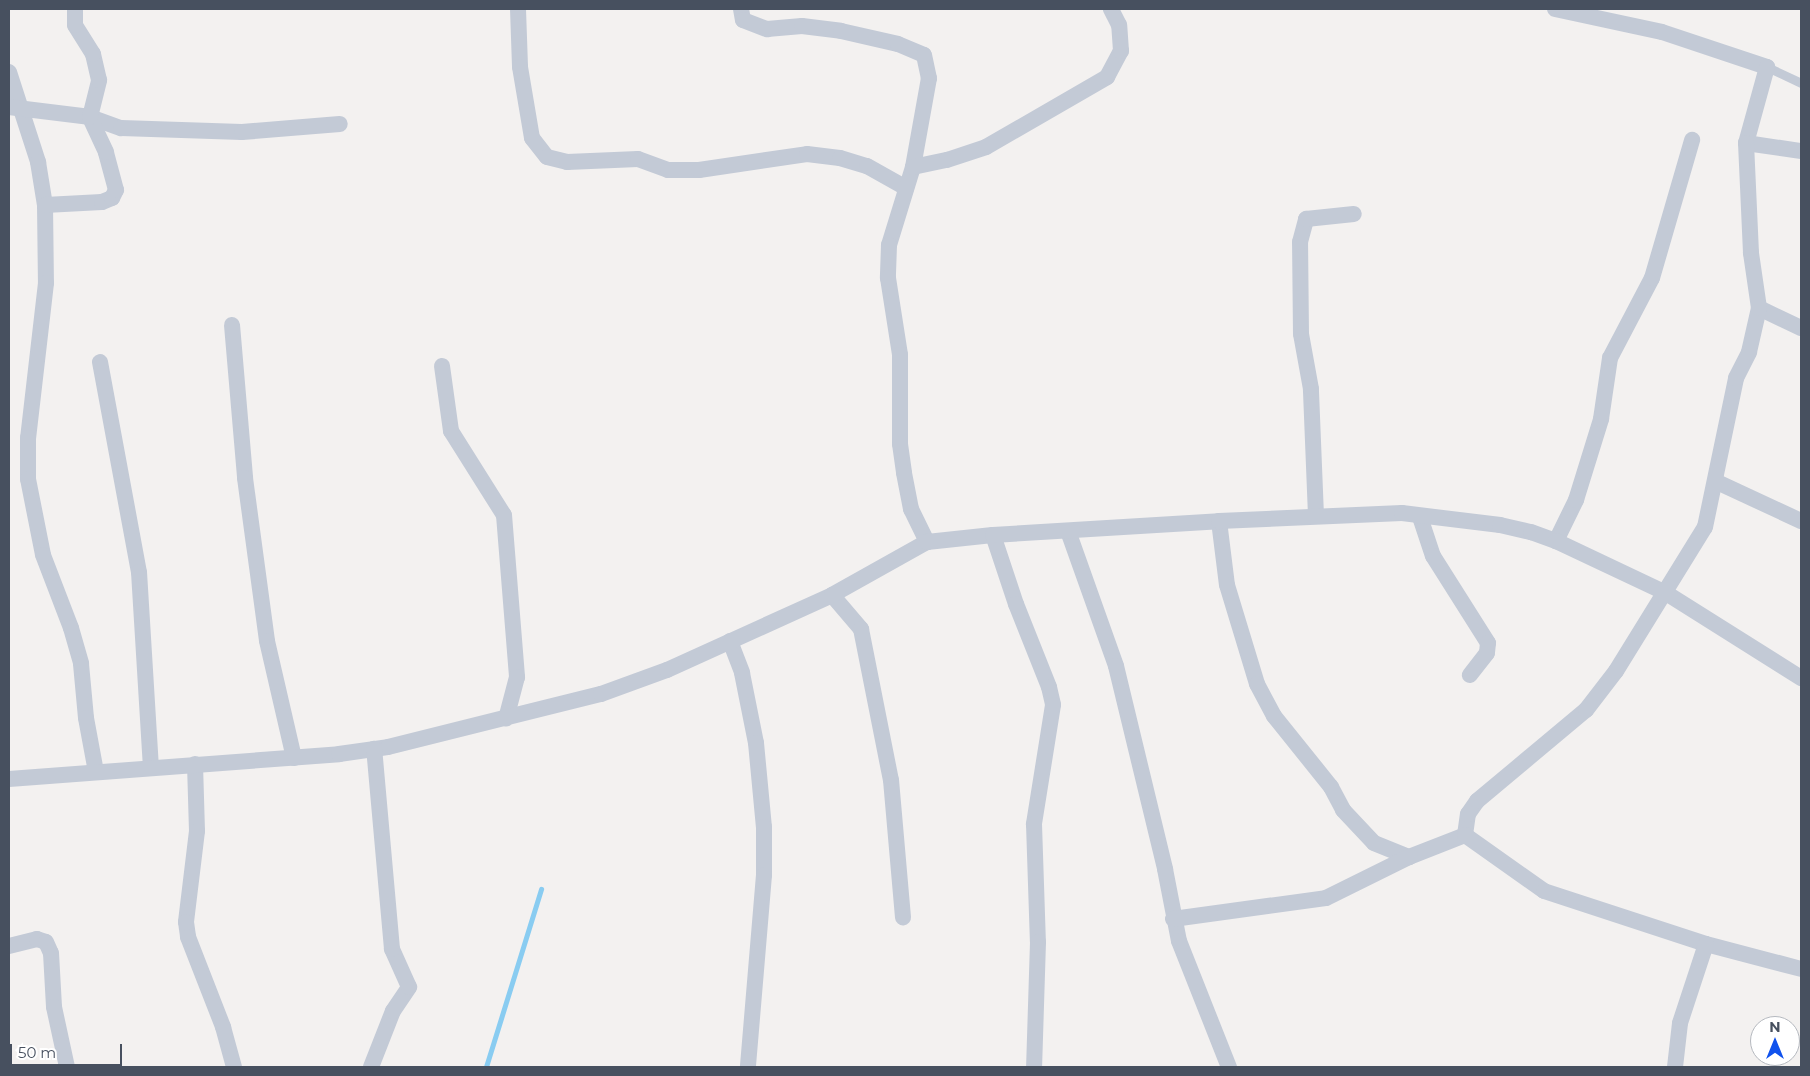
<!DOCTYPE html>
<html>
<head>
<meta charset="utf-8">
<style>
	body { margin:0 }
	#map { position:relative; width:1810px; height:1076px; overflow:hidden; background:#f3f1f0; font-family:Montserrat,sans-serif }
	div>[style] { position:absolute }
	.stream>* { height:4.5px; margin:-2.25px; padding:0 2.25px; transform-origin:2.25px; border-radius:2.25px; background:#89ccf1 }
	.service>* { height:9px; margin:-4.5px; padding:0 4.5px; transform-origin:4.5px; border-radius:4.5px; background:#c3cad6 }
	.minor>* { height:16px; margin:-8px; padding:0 8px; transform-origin:8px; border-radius:8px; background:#c3cad6 }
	span { translate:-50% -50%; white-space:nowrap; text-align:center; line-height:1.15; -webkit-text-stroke:4.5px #fff; paint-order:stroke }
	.frame { position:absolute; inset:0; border:10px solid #47505f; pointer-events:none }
	.north { position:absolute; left:1750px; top:1016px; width:50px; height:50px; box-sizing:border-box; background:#fff; border:1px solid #b5b9bf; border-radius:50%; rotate:0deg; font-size:14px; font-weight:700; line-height:20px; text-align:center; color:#47505f }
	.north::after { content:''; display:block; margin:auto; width:18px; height:22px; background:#1052ed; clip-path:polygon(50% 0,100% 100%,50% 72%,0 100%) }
	.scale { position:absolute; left:10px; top:1044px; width:112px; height:22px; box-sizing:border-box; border:2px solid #47505f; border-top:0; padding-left:6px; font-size:15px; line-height:18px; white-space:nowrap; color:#47505f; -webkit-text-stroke:4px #fff; paint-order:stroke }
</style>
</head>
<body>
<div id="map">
	<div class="stream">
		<i style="left:486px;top:1067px;width:186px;rotate:-72.8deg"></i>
	</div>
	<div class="service">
		<i style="left:1767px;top:67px;width:38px;rotate:25deg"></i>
	</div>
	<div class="minor">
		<i style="left:518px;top:9px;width:58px;rotate:88deg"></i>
		<i style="left:520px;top:67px;width:72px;rotate:80.4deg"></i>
		<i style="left:532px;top:138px;width:24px;rotate:52deg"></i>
		<i style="left:547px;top:157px;width:21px;rotate:14deg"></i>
		<i style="left:567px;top:162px;width:71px;rotate:-2.4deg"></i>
		<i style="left:638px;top:159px;width:32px;rotate:20deg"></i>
		<i style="left:668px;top:170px;width:31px"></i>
		<i style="left:699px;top:170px;width:109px;rotate:-8.4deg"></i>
		<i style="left:807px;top:154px;width:33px;rotate:7deg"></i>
		<i style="left:840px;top:158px;width:28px;rotate:17deg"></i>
		<i style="left:867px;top:166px;width:45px;rotate:29.4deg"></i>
		<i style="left:741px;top:9px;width:11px;rotate:80deg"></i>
		<i style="left:743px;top:20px;width:26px;rotate:21deg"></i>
		<i style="left:767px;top:29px;width:35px;rotate:-5deg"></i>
		<i style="left:802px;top:26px;width:39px;rotate:7deg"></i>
		<i style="left:841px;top:31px;width:58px;rotate:12.8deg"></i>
		<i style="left:898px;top:44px;width:28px;rotate:23deg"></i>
		<i style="left:924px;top:55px;width:24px;rotate:78deg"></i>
		<i style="left:929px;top:78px;width:90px;rotate:100.2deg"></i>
		<i style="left:913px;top:167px;width:82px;rotate:107.1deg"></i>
		<i style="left:889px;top:245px;width:33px;rotate:92deg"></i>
		<i style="left:888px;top:278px;width:78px;rotate:81.1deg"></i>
		<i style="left:900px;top:355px;width:89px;rotate:90deg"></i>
		<i style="left:900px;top:444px;width:29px;rotate:82deg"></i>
		<i style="left:904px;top:473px;width:37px;rotate:79deg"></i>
		<i style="left:911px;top:509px;width:37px;rotate:64deg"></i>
		<i style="left:1555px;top:9px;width:109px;rotate:12.1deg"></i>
		<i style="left:1662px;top:32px;width:111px;rotate:18.4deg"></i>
		<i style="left:1767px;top:67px;width:79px;rotate:105.4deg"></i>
		<i style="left:1746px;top:143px;width:56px;rotate:8.3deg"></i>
		<i style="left:9px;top:72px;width:95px;rotate:72.1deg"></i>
		<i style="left:38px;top:162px;width:44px;rotate:80.8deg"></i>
		<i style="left:45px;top:205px;width:78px;rotate:89.3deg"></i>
		<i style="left:46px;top:283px;width:156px;rotate:96.6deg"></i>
		<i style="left:28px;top:438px;width:41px;rotate:90deg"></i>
		<i style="left:28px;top:479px;width:77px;rotate:78.8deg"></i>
		<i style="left:43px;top:555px;width:78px;rotate:69deg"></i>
		<i style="left:71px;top:628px;width:37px;rotate:74deg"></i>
		<i style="left:81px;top:664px;width:54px;rotate:84.7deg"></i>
		<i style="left:86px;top:718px;width:55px;rotate:79.5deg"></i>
		<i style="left:9px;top:107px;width:82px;rotate:7deg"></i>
		<i style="left:90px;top:117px;width:33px;rotate:20deg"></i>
		<i style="left:121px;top:128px;width:121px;rotate:1.9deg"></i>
		<i style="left:242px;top:132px;width:98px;rotate:-4.7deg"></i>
		<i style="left:913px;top:167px;width:35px;rotate:-12deg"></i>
		<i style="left:947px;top:160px;width:41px;rotate:-18.4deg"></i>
		<i style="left:986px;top:147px;width:140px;rotate:-30deg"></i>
		<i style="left:1107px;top:77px;width:30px;rotate:-62deg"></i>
		<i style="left:1121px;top:51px;width:26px;rotate:-94deg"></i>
		<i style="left:1119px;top:25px;width:18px;rotate:-117deg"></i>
		<i style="left:45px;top:205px;width:57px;rotate:-3deg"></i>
		<i style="left:102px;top:202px;width:11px;rotate:-22deg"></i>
		<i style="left:112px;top:198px;width:9px;rotate:-63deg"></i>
		<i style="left:116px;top:190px;width:39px;rotate:-105deg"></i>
		<i style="left:106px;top:152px;width:38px;rotate:-115deg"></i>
		<i style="left:90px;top:117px;width:38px;rotate:-76deg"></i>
		<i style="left:99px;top:80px;width:27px;rotate:-103deg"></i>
		<i style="left:93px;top:54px;width:34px;rotate:-122deg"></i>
		<i style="left:75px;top:25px;width:16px;rotate:-90deg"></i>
		<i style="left:1759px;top:308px;width:47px;rotate:25.5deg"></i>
		<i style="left:232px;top:325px;width:154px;rotate:85.1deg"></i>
		<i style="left:245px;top:478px;width:164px;rotate:82.3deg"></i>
		<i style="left:267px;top:641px;width:120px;rotate:77deg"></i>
		<i style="left:100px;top:362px;width:214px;rotate:79.5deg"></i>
		<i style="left:139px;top:572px;width:195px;rotate:86.5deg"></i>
		<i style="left:442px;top:366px;width:66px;rotate:82.1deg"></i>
		<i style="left:451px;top:431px;width:99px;rotate:57.8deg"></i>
		<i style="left:504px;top:515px;width:163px;rotate:85.4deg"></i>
		<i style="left:517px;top:677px;width:43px;rotate:104.7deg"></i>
		<i style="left:1717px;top:482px;width:93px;rotate:24.9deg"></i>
		<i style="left:1316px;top:516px;width:127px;rotate:-92.3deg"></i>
		<i style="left:1311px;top:389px;width:56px;rotate:-100.3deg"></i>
		<i style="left:1301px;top:334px;width:92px;rotate:-90.6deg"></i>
		<i style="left:1300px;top:242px;width:24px;rotate:-75deg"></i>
		<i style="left:1306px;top:219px;width:48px;rotate:-5.9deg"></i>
		<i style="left:1420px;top:517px;width:41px;rotate:71.6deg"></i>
		<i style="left:1433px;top:556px;width:103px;rotate:57.7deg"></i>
		<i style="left:1488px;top:643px;width:10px;rotate:96deg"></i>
		<i style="left:1487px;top:653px;width:28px;rotate:128deg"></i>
		<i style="left:1219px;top:521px;width:64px;rotate:82.9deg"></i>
		<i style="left:1227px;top:585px;width:103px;rotate:73.1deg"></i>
		<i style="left:1257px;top:684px;width:36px;rotate:62deg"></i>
		<i style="left:1274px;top:716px;width:91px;rotate:51.2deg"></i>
		<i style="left:1331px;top:787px;width:26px;rotate:62deg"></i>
		<i style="left:1343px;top:810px;width:45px;rotate:46.8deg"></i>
		<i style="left:1374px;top:843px;width:38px;rotate:22deg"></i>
		<i style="left:1409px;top:857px;width:60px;rotate:-21.4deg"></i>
		<i style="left:1068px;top:531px;width:143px;rotate:70.4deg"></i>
		<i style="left:1116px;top:666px;width:209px;rotate:76.4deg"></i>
		<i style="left:1165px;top:869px;width:73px;rotate:79deg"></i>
		<i style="left:1179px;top:941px;width:136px;rotate:68.4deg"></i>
		<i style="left:993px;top:535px;width:73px;rotate:71.6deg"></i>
		<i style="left:1016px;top:604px;width:89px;rotate:68.3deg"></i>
		<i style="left:1049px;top:687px;width:18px;rotate:77deg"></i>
		<i style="left:1053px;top:705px;width:121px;rotate:99.1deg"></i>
		<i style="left:1034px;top:824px;width:118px;rotate:88.1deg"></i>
		<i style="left:1038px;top:942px;width:125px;rotate:91.8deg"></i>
		<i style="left:1556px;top:541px;width:46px;rotate:-64deg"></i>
		<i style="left:1576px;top:500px;width:85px;rotate:-72.8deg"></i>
		<i style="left:1601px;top:419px;width:62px;rotate:-81.6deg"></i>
		<i style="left:1610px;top:358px;width:90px;rotate:-62.3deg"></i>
		<i style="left:1652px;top:278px;width:144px;rotate:-73.8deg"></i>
		<i style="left:832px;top:595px;width:45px;rotate:49.5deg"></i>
		<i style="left:861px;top:629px;width:154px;rotate:78.8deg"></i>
		<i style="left:891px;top:780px;width:138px;rotate:85deg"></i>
		<i style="left:730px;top:641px;width:34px;rotate:69deg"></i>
		<i style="left:742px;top:673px;width:71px;rotate:78.7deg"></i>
		<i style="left:756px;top:743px;width:84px;rotate:84.6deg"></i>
		<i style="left:764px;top:827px;width:48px;rotate:90deg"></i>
		<i style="left:764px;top:875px;width:193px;rotate:94.8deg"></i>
		<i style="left:195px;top:764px;width:67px;rotate:88.3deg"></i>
		<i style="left:197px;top:831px;width:92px;rotate:96.9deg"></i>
		<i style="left:186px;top:922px;width:15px;rotate:82deg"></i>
		<i style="left:188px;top:937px;width:97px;rotate:68.7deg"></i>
		<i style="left:223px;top:1027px;width:41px;rotate:74.6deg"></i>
		<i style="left:9px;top:779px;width:331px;rotate:-4.3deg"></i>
		<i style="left:339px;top:754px;width:49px;rotate:-8.1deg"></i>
		<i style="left:388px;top:747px;width:219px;rotate:-14deg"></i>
		<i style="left:601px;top:694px;width:70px;rotate:-20deg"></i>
		<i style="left:667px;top:670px;width:181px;rotate:-24.4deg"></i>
		<i style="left:832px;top:595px;width:109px;rotate:-29.2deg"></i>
		<i style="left:927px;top:542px;width:66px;rotate:-6.1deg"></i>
		<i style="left:993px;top:535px;width:226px;rotate:-3.5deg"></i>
		<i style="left:1219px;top:521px;width:183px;rotate:-2.5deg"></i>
		<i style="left:1402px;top:513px;width:99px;rotate:7deg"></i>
		<i style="left:1500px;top:525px;width:32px;rotate:13deg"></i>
		<i style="left:1531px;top:532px;width:27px;rotate:20deg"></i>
		<i style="left:1556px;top:541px;width:122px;rotate:25.3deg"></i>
		<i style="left:1666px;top:593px;width:160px;rotate:32.2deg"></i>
		<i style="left:1465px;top:835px;width:21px;rotate:-82deg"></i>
		<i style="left:1468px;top:814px;width:16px;rotate:-55deg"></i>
		<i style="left:1477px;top:801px;width:142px;rotate:-39.9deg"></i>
		<i style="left:1586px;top:710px;width:49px;rotate:-52.4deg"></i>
		<i style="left:1616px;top:671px;width:169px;rotate:-58.3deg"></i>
		<i style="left:1705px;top:527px;width:152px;rotate:-78.2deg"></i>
		<i style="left:1736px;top:378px;width:29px;rotate:-63deg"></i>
		<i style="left:1749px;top:352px;width:45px;rotate:-77.2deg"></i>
		<i style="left:1759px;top:308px;width:56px;rotate:-98.3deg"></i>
		<i style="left:1751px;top:253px;width:110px;rotate:-92.6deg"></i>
		<i style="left:1465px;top:835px;width:97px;rotate:35.3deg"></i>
		<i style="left:1544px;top:891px;width:170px;rotate:18.1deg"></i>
		<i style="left:1706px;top:944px;width:98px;rotate:14.7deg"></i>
		<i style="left:1173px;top:919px;width:154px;rotate:-7.8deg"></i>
		<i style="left:1326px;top:898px;width:93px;rotate:-26.3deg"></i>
		<i style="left:9px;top:946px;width:29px;rotate:-14deg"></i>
		<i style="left:37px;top:939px;width:9px;rotate:18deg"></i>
		<i style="left:46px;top:942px;width:12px;rotate:66deg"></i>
		<i style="left:51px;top:953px;width:54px;rotate:86.8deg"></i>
		<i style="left:54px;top:1007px;width:61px;rotate:77.8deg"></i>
		<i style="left:371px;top:1067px;width:60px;rotate:-68.6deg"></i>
		<i style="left:393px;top:1011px;width:29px;rotate:-56deg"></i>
		<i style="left:409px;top:987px;width:42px;rotate:-114.1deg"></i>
		<i style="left:392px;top:949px;width:201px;rotate:-95.1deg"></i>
		<i style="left:1675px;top:1067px;width:44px;rotate:-83.5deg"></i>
		<i style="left:1680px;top:1023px;width:83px;rotate:-71.8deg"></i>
	</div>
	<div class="frame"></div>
	<div class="north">N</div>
	<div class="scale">50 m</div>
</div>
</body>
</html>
